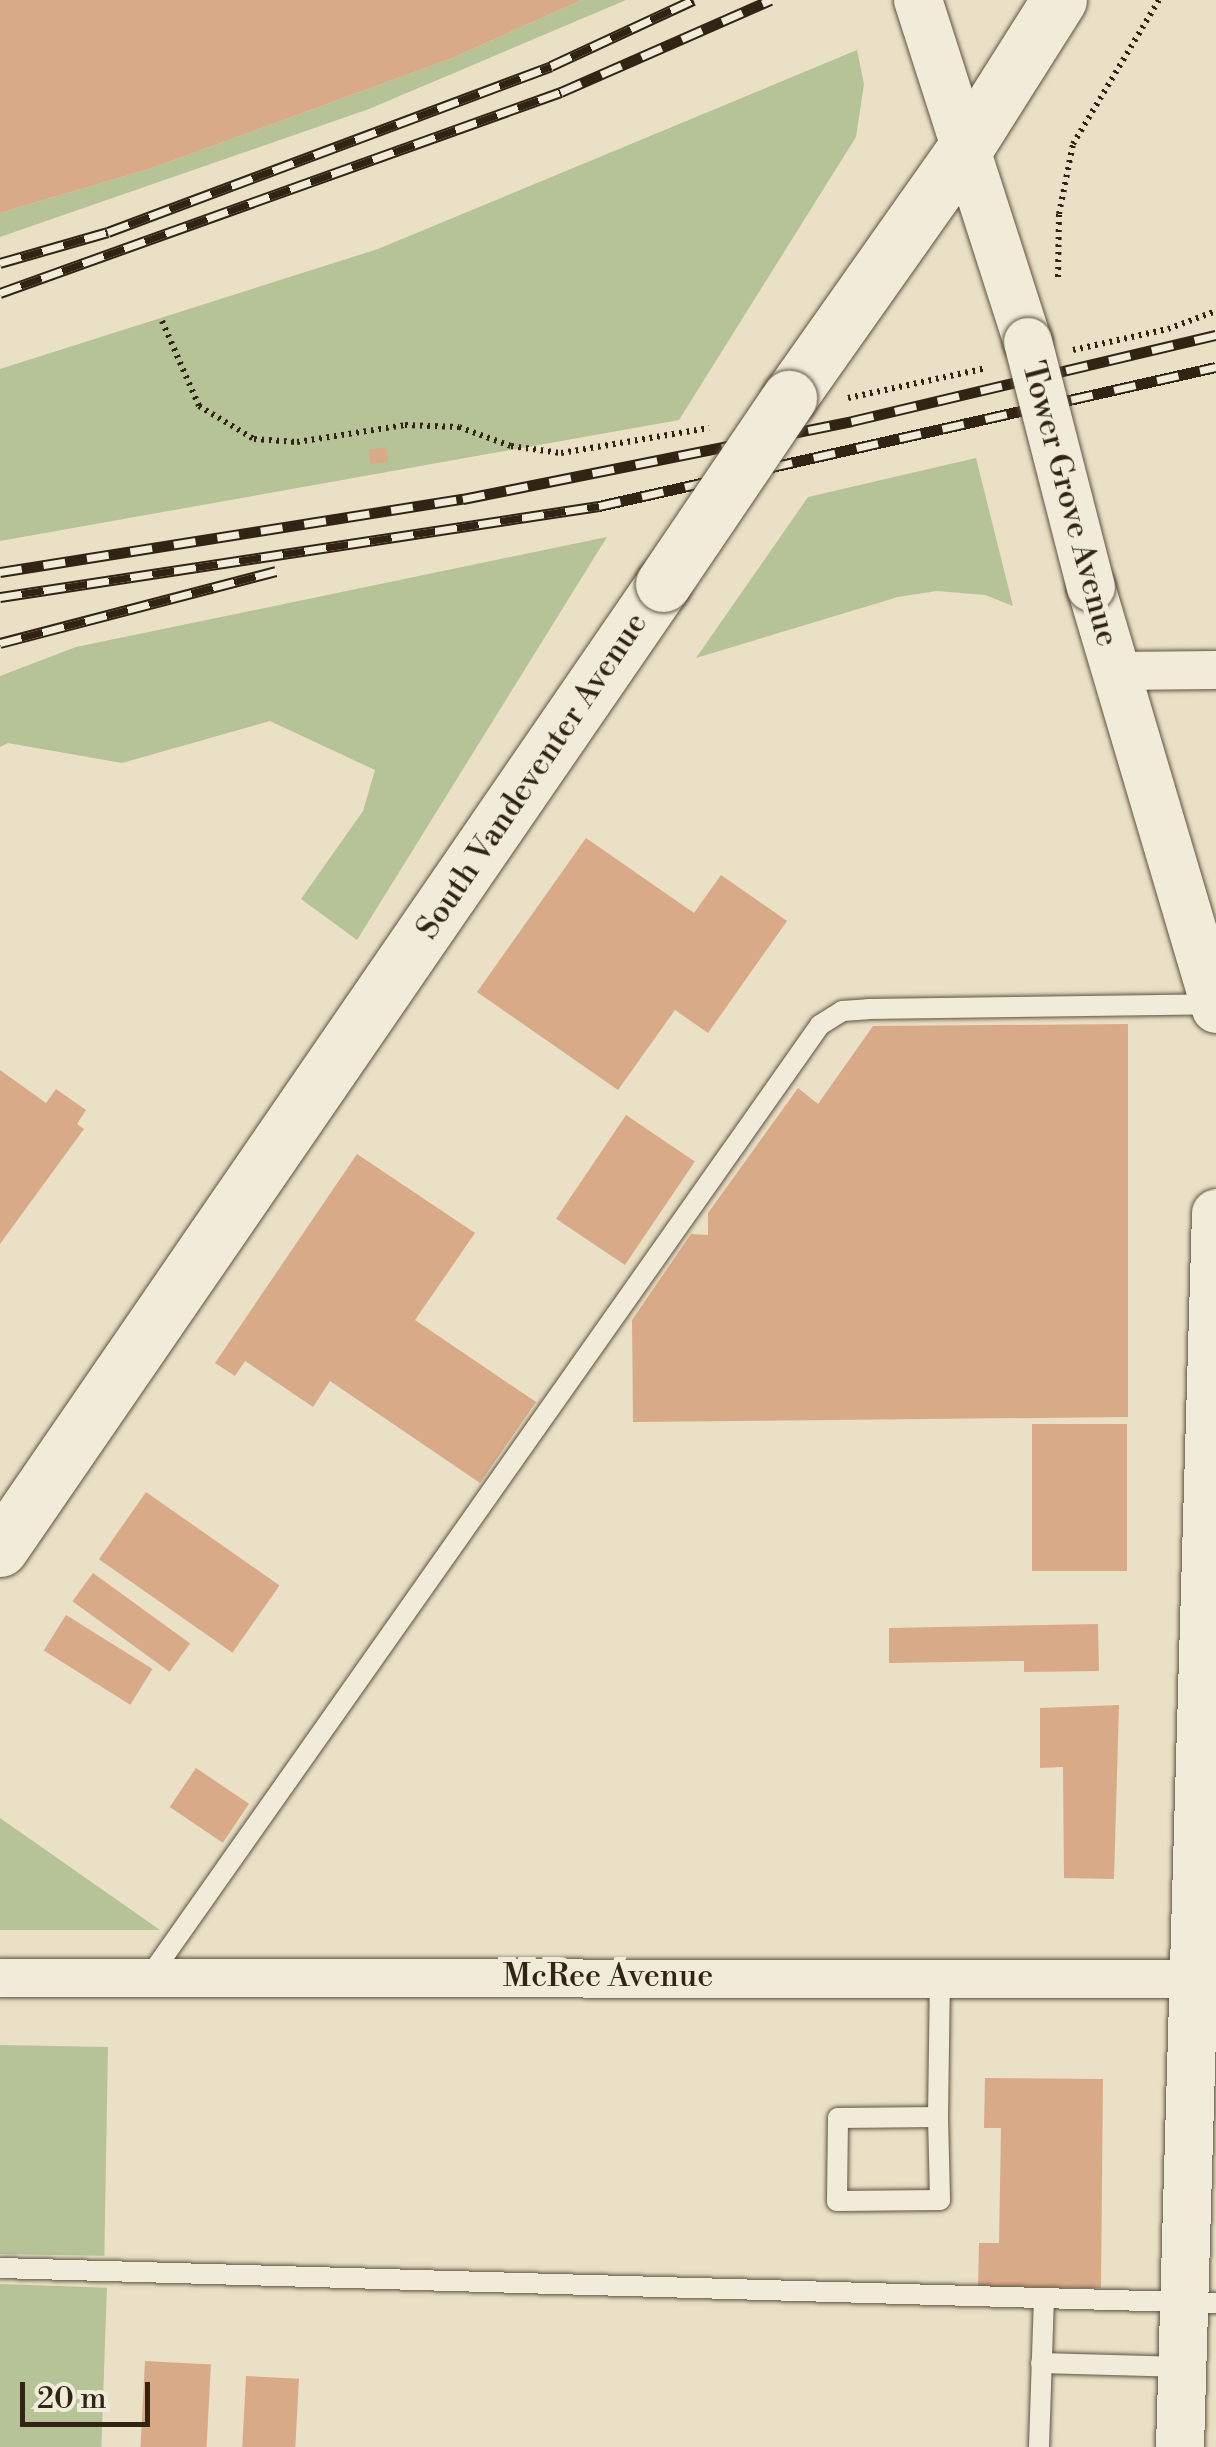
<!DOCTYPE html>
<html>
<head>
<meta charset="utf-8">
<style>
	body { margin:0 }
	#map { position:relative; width:1216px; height:2447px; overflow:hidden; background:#eae0c5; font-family:"Libre Bodoni",serif }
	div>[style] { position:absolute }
	.green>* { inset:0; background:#b5c396; transform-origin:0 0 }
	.building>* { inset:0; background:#d9aa88; transform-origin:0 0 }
	.path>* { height:6px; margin-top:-3px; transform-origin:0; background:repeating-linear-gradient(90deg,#312415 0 2.5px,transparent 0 7.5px) }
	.roads { filter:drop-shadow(0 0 2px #5f5341) drop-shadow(0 0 2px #5f5341) }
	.service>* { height:20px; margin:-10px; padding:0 10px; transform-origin:10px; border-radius:10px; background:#f1ebd9 }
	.minor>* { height:38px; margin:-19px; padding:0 19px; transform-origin:19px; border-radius:19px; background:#f1ebd9 }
	.tertiary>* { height:48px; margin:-24px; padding:0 24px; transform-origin:24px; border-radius:24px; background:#f1ebd9 }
	.secondary>* { height:55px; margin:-27.5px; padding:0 27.5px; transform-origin:27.5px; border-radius:27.5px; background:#f1ebd9 }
	.rail>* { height:11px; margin-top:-5.5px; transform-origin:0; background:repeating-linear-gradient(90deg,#f1ebd9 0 22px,#312415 0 44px); box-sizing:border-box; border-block:2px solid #312415 }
	.bridges { filter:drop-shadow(0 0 2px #5f5341) drop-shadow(0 0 2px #5f5341) }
	.tertiary-bridge>* { height:48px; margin:-24px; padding:0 24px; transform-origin:24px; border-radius:24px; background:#f1ebd9 }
	.secondary-bridge>* { height:55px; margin:-27.5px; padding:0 27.5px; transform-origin:27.5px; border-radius:27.5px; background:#f1ebd9 }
	span { translate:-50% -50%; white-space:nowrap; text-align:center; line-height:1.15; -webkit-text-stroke:10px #f1ebd9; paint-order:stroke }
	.street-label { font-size:32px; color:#312415 }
	.scale { position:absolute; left:20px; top:2382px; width:130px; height:45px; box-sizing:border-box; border:5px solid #312415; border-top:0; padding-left:12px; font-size:30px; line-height:35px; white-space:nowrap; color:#312415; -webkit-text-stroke:8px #f1ebd9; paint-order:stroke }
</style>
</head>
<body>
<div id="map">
	<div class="green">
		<i style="clip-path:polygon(582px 0,626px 0,369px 109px,0 237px,0 213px,149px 169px,450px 59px)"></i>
		<i style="clip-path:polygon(857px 50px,864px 84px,856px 137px,679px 420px,0 541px,0 369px,378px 249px)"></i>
		<i style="clip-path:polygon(976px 458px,1013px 606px,985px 595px,937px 591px,898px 597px,696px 658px,808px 497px)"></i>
		<i style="clip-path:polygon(607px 537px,357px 940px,301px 899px,363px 811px,375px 770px,270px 721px,122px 763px,8px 743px,0 747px,0 676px,76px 647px)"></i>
		<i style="clip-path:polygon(0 1818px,160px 1930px,0 1930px)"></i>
		<i style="left:0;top:2045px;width:108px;height:209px;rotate:1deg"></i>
		<i style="left:0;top:2284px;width:107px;height:163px;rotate:2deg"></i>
	</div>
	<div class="building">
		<i style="clip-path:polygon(0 0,582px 0,450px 59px,149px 169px,0 213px)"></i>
		<i style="left:386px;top:447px;width:15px;height:18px;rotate:82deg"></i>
		<i style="clip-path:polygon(586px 838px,694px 913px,721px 875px,787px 921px,708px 1033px,675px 1010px,618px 1090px,477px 992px)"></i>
		<i style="clip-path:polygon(1128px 1024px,1128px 1417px,633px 1422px,632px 1320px,691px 1234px,708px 1235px,708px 1213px,798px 1088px,818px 1104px,873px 1026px)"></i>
		<i style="clip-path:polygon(0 1070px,46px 1103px,56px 1089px,86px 1110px,77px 1124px,84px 1129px,0 1244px)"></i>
		<i style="left:626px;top:1115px;width:83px;height:125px;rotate:34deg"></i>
		<i style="clip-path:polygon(357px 1154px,475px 1233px,415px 1320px,536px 1402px,480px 1483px,330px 1381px,313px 1407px,245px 1361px,235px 1376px,215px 1363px)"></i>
		<i style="left:1032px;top:1424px;width:95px;height:147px"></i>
		<i style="left:146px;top:1492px;width:163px;height:82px;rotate:35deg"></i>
		<i style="left:93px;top:1573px;width:120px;height:35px;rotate:36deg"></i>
		<i style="left:66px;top:1615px;width:102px;height:42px;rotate:32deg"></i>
		<i style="clip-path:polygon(1098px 1624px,1099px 1671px,1024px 1672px,1024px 1661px,889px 1663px,889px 1628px)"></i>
		<i style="clip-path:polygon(1119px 1705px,1114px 1879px,1064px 1878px,1063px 1767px,1040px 1768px,1040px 1708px)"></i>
		<i style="left:196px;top:1768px;width:64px;height:47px;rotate:34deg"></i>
		<i style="clip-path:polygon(985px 2078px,1103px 2079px,1101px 2288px,978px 2287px,979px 2243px,999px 2243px,1001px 2128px,984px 2128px)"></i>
		<i style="left:145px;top:2361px;width:66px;height:86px;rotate:3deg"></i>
		<i style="left:246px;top:2376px;width:53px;height:71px;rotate:3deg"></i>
	</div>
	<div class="path">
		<i style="left:1058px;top:277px;width:63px;rotate:-89.1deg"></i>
		<i style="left:1059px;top:214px;width:71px;rotate:-78.7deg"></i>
		<i style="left:1073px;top:144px;width:168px;rotate:-59.2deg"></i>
		<i style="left:162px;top:321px;width:93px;rotate:66.5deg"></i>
		<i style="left:199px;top:406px;width:64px;rotate:31deg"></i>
		<i style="left:254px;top:439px;width:43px;rotate:4deg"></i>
		<i style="left:297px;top:442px;width:109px;rotate:-8.9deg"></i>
		<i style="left:405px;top:425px;width:54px;rotate:2.1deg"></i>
		<i style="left:459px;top:427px;width:55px;rotate:20.1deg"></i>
		<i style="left:511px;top:446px;width:50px;rotate:8deg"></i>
		<i style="left:561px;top:453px;width:150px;rotate:-9.6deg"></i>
		<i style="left:1073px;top:350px;width:97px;rotate:-12.5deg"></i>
		<i style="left:1168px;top:329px;width:51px;rotate:-20.6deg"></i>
		<i style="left:848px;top:398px;width:142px;rotate:-12.2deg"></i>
	</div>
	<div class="roads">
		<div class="service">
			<i style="left:152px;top:1973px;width:1160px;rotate:-54.83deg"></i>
			<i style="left:820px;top:1025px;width:26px;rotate:-32deg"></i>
			<i style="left:842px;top:1011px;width:26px;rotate:-4deg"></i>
			<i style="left:868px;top:1009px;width:346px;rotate:-0.8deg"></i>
			<i style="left:938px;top:2117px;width:83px;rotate:88.6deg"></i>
			<i style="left:940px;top:2200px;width:103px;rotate:179.4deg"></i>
			<i style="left:837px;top:2201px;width:83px;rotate:-89.3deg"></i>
			<i style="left:838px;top:2118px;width:100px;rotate:-0.6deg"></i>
			<i style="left:938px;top:2117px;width:140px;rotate:-89.2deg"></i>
			<i style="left:0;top:2268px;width:1217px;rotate:1.65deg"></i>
			<i style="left:1041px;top:2363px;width:142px;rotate:1.6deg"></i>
			<i style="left:1039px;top:2447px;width:147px;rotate:-88.1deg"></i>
		</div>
		<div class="minor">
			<i style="left:1115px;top:671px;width:101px;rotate:-0.6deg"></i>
			<i style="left:0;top:1978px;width:1216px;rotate:0.05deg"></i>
		</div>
		<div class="tertiary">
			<i style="left:918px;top:0;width:359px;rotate:72.2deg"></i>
			<i style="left:1091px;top:587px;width:440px;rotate:73.5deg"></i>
			<i style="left:1180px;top:2447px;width:1234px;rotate:-88.33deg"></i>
		</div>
		<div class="secondary">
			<i style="left:789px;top:398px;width:307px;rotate:-54.8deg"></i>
			<i style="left:966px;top:147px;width:174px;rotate:-57.7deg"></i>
			<i style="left:0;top:1549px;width:1171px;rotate:-55.51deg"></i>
		</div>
	</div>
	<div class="rail">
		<i style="left:0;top:263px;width:112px;rotate:-16deg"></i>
		<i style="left:108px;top:232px;width:473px;rotate:-20.5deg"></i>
		<i style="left:551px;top:66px;width:157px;rotate:-24.9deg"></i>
		<i style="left:0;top:293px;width:596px;rotate:-19.71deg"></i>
		<i style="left:561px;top:92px;width:229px;rotate:-23.7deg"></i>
		<i style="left:0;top:572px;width:469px;rotate:-9deg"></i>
		<i style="left:463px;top:499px;width:397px;rotate:-11.3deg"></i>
		<i style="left:852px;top:421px;width:374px;rotate:-13.3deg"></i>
		<i style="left:0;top:597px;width:606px;rotate:-8.64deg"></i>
		<i style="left:599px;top:506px;width:632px;rotate:-12.7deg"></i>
		<i style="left:0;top:643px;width:285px;rotate:-14.6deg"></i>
	</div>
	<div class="bridges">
		<div class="tertiary-bridge">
			<i style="left:1028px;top:342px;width:253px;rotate:75.6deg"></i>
		</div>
		<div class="secondary-bridge">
			<i style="left:663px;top:584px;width:225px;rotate:-55.9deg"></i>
		</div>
	</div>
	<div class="street-label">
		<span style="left:1070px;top:504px;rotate:75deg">Tower Grove Avenue</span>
		<span style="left:532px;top:776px;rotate:-56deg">South Vandeventer Avenue</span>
		<span style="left:608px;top:1976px">McRee Avenue</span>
	</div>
	<div class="scale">20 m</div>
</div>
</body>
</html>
